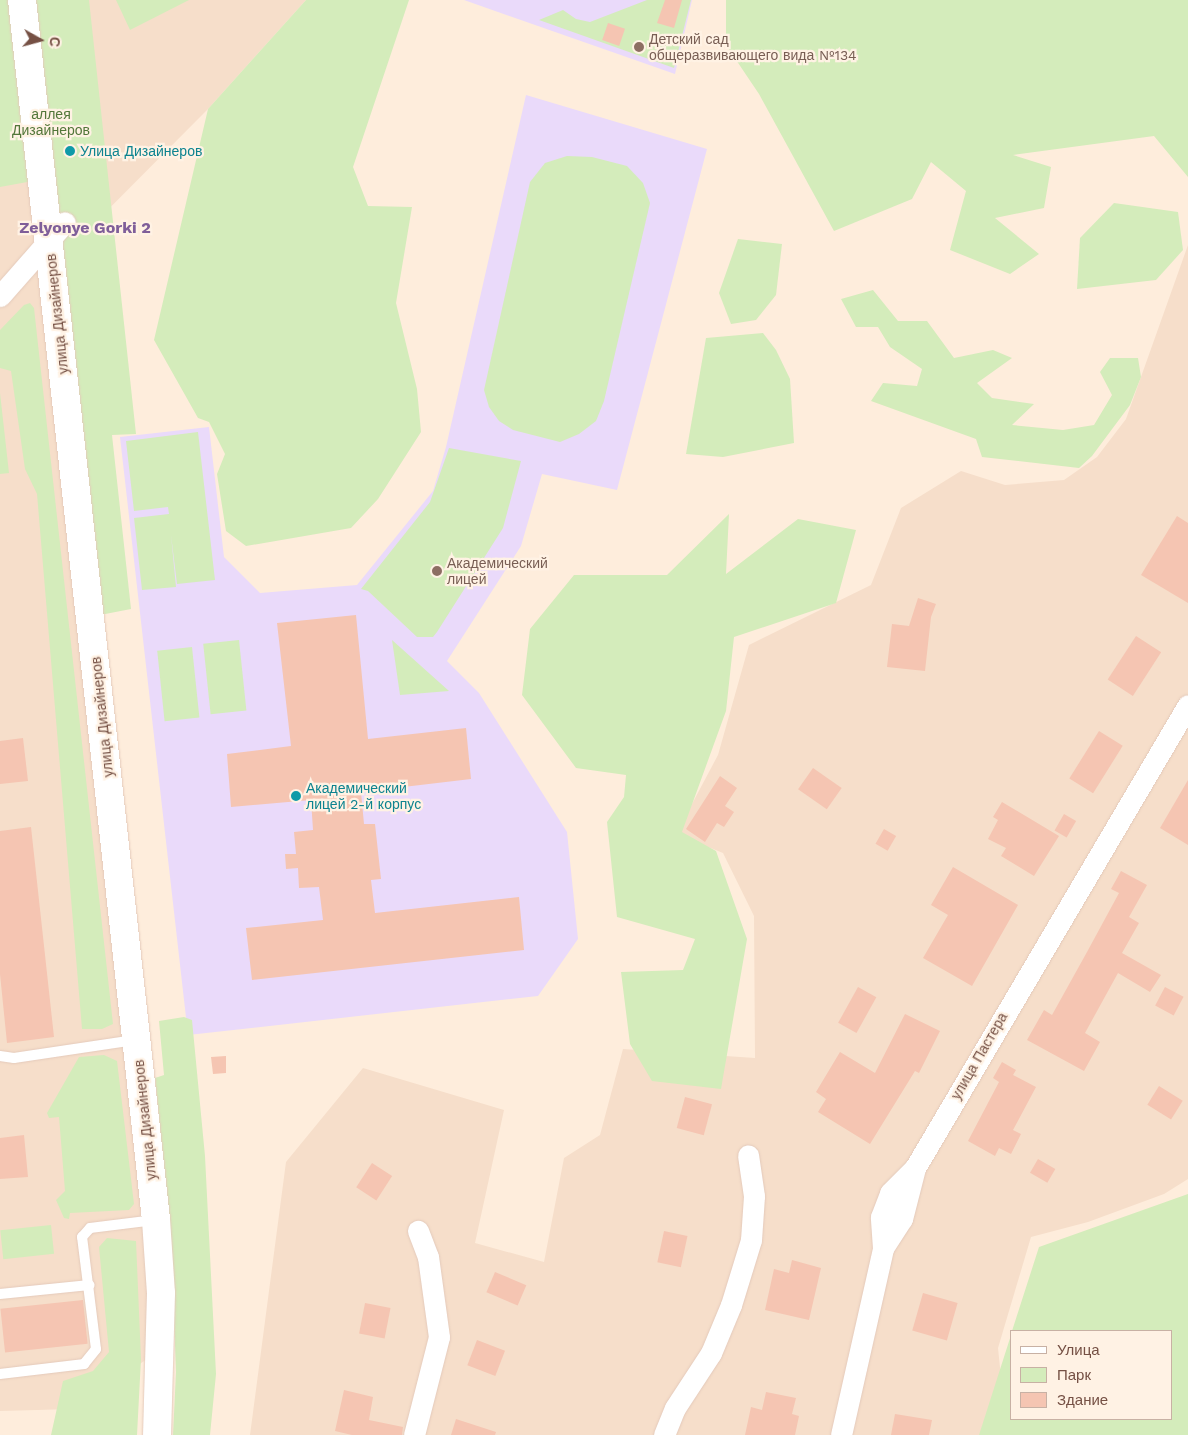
<!DOCTYPE html>
<html>
<head>
<meta charset="utf-8">
<style>
	body { margin:0 }
	#map { position:relative; width:1188px; height:1435px; overflow:hidden; background:#feeddc; font-family:"Work Sans",sans-serif }
	div>[style] { position:absolute }
	.residential>* { inset:0; background:#f6deca }
	.education>* { inset:0; background:#eadafa }
	.green>* { inset:0; background:#d4ecbb; transform-origin:0 0 }
	.building>* { inset:0; background:#f5c5b2; transform-origin:0 0 }
	.roads { filter:drop-shadow(0 0 1px #e4cabb) drop-shadow(0 0 1px #e4cabb) }
	.lane>* { height:10px; margin:-5px; padding:0 5px; transform-origin:5px; border-radius:5px; background:#fff }
	.street>* { height:21px; margin:-10.5px; padding:0 10.5px; transform-origin:10.5px; border-radius:10.5px; background:#fff }
	.secondary>* { height:28px; margin:-14px; padding:0 14px; transform-origin:14px; border-radius:14px; background:#fff }
	.dots>* { width:14px; height:14px; translate:-50% -50%; box-sizing:border-box; border:2px solid #fff2e4; border-radius:50% }
	span { translate:-50% -50%; white-space:nowrap; text-align:center; line-height:1.15; -webkit-text-stroke:4.5px #fff2e4; paint-order:stroke }
	.education-label { font-size:14px; color:#785e54 }
	.left { translate:0 -50%; text-align:left }
	.park-label { font-size:14px; color:#527639 }
	.culture-label { font-size:14px; color:#0d838f }
	.street-label { font-size:14px; color:#755044 }
	.quarter-label { font-size:16px; color:#7f5e99; font-weight:700 }
	.legend { position:absolute; left:1010px; top:1330px; width:162px; height:90px; box-sizing:border-box; background:#fff2e4; border:1px solid #c8b1a4; margin:0; padding:6px 9px; list-style:none; font-size:15px; color:#755044 }
	.legend li { display:flex; align-items:center; gap:10px; height:25px }
	.legend b { width:25px; border:1px solid #c8b1a4 }
	.north { position:absolute; left:15px; top:15px; width:50px; height:50px; -webkit-text-stroke:4px #fff2e4; paint-order:stroke; rotate:97deg; font-size:14px; font-weight:700; line-height:20px; text-align:center; color:#755044 }
	.north::after { content:''; display:block; margin:auto; width:18px; height:22px; background:#755044; clip-path:polygon(50% 0,100% 100%,50% 72%,0 100%) }
</style>
</head>
<body>
<div id="map">
	<div class="residential">
		<i style="clip-path:polygon(0 0,9px 0,147px 1251px,150px 1357px,73px 1409px,0 1411px)"></i>
		<i style="clip-path:polygon(27px 0,306px 0,208px 109px,62px 256px)"></i>
		<i style="clip-path:polygon(1188px 245px,1188px 1179px,1164px 1194px,1088px 1222px,1031px 1237px,998px 1348px,1007px 1435px,250px 1435px,286px 1162px,363px 1068px,504px 1110px,475px 1243px,544px 1262px,564px 1158px,600px 1135px,623px 1049px,755px 1058px,754px 916px,723px 853px,676px 834px,718px 755px,749px 645px,871px 585px,901px 508px,961px 471px,1005px 485px,1064px 480px,1097px 457px,1126px 419px)"></i>
	</div>
	<div class="education">
		<i style="clip-path:polygon(464px 0,692px 0,675px 74px)"></i>
		<i style="clip-path:polygon(526px 95px,707px 149px,617px 490px,542px 474px,521px 546px,447px 661px,479px 693px,567px 832px,578px 939px,538px 996px,188px 1035px,120px 437px,209px 427px,224px 557px,260px 593px,357px 585px,433px 491px,446px 447px)"></i>
	</div>
	<div class="green">
		<i style="clip-path:polygon(0 0,89px 0,136px 434px,112px 435px,131px 609px,100px 615px,49px 178px,0 187px)"></i>
		<i style="clip-path:polygon(116px 0,189px 0,130px 30px)"></i>
		<i style="clip-path:polygon(306px 0,409px 0,353px 167px,368px 206px,412px 207px,396px 303px,417px 389px,421px 432px,378px 499px,351px 528px,246px 546px,226px 531px,217px 474px,225px 454px,209px 422px,198px 418px,154px 340px,208px 109px)"></i>
		<i style="clip-path:polygon(647px 0,691px 0,674px 68px,539px 20px,563px 10px,576px 19px,590px 22px)"></i>
		<i style="clip-path:polygon(726px 0,1188px 0,1188px 177px,1154px 136px,1013px 155px,1051px 167px,1044px 208px,995px 218px,1039px 254px,1010px 274px,950px 250px,966px 191px,931px 162px,912px 199px,834px 231px,759px 94px,726px 45px)"></i>
		<i style="clip-path:polygon(567px 156px,592px 157px,627px 166px,643px 183px,650px 203px,604px 401px,596px 421px,579px 434px,560px 442px,513px 430px,499px 421px,489px 407px,484px 390px,530px 182px,545px 163px)"></i>
		<i style="clip-path:polygon(1114px 203px,1178px 212px,1183px 250px,1156px 280px,1077px 289px,1080px 238px)"></i>
		<i style="clip-path:polygon(738px 239px,782px 244px,776px 295px,756px 320px,731px 324px,719px 293px)"></i>
		<i style="clip-path:polygon(873px 290px,898px 321px,927px 321px,954px 358px,993px 350px,1012px 358px,977px 383px,992px 398px,1034px 404px,1012px 425px,1063px 430px,1094px 425px,1112px 395px,1100px 372px,1110px 358px,1138px 358px,1141px 377px,1130px 405px,1092px 456px,1079px 468px,982px 457px,976px 439px,871px 401px,883px 383px,917px 386px,922px 369px,890px 347px,878px 327px,856px 327px,841px 299px)"></i>
		<i style="clip-path:polygon(30px 303px,34px 308px,113px 1024px,102px 1029px,82px 1029px,37px 494px,25px 469px,11px 371px,0 368px,0 330px,24px 305px)"></i>
		<i style="clip-path:polygon(763px 333px,776px 350px,790px 379px,794px 443px,723px 457px,686px 454px,706px 338px)"></i>
		<i style="clip-path:polygon(0 393px,9px 473px,0 474px)"></i>
		<i style="clip-path:polygon(198px 432px,215px 580px,177px 584px,171px 535px,176px 587px,142px 590px,134px 518px,169px 514px,168px 507px,134px 511px,126px 441px)"></i>
		<i style="clip-path:polygon(449px 448px,521px 461px,503px 528px,437px 632px,433px 637px,417px 637px,368px 591px,361px 589px,430px 502px)"></i>
		<i style="clip-path:polygon(729px 514px,726px 574px,798px 519px,856px 530px,836px 603px,734px 637px,726px 711px,682px 832px,716px 851px,747px 939px,721px 1089px,652px 1081px,630px 1044px,621px 972px,683px 970px,695px 939px,617px 917px,607px 822px,624px 797px,626px 775px,576px 768px,522px 695px,530px 629px,574px 575px,667px 575px)"></i>
		<i style="left:239px;top:640px;width:71px;height:36px;rotate:84deg"></i>
		<i style="clip-path:polygon(392px 640px,449px 691px,400px 695px)"></i>
		<i style="left:192px;top:647px;width:71px;height:35px;rotate:84deg"></i>
		<i style="clip-path:polygon(184px 1017px,192px 1020px,205px 1156px,216px 1374px,210px 1435px,173px 1435px,176px 1372px,171px 1236px,155px 1078px,164px 1075px,159px 1021px)"></i>
		<i style="clip-path:polygon(104px 1055px,117px 1061px,134px 1204px,129px 1210px,70px 1213px,69px 1219px,64px 1218px,56px 1200px,65px 1191px,59px 1117px,49px 1118px,47px 1113px,79px 1057px)"></i>
		<i style="clip-path:polygon(1188px 1194px,1188px 1435px,979px 1435px,1012px 1332px,1012px 1419px,1172px 1419px,1172px 1331px,1012px 1331px,1039px 1247px)"></i>
		<i style="left:51px;top:1225px;width:29px;height:51px;rotate:84deg"></i>
		<i style="clip-path:polygon(107px 1238px,136px 1241px,141px 1359px,137px 1435px,51px 1435px,63px 1381px,93px 1371px,109px 1352px,99px 1247px)"></i>
	</div>
	<div class="building">
		<i style="clip-path:polygon(665px 0,682px 0,674px 28px,657px 23px)"></i>
		<i style="left:608px;top:23px;width:18px;height:18px;rotate:19deg"></i>
		<i style="clip-path:polygon(1177px 516px,1188px 523px,1188px 603px,1141px 575px)"></i>
		<i style="clip-path:polygon(918px 598px,936px 604px,931px 617px,925px 671px,887px 667px,892px 624px,909px 626px)"></i>
		<i style="clip-path:polygon(356px 615px,368px 739px,466px 728px,471px 779px,361px 792px,364px 824px,375px 824px,381px 879px,371px 880px,375px 913px,519px 897px,524px 950px,252px 980px,246px 928px,323px 920px,319px 887px,299px 888px,298px 868px,286px 869px,285px 854px,296px 854px,294px 832px,313px 830px,311px 800px,231px 807px,227px 754px,291px 746px,277px 623px)"></i>
		<i style="left:1136px;top:636px;width:30px;height:52px;rotate:33deg"></i>
		<i style="left:1099px;top:731px;width:28px;height:56px;rotate:32deg"></i>
		<i style="clip-path:polygon(23px 738px,28px 781px,0 784px,0 741px)"></i>
		<i style="left:813px;top:768px;width:35px;height:26px;rotate:35deg"></i>
		<i style="clip-path:polygon(720px 776px,737px 788px,725px 806px,734px 812px,724px 827px,717px 823px,705px 842px,686px 829px)"></i>
		<i style="clip-path:polygon(1188px 780px,1188px 845px,1160px 828px)"></i>
		<i style="clip-path:polygon(1002px 802px,1059px 836px,1034px 876px,1001px 856px,1006px 848px,988px 839px,998px 820px,993px 817px)"></i>
		<i style="left:1064px;top:814px;width:14px;height:19px;rotate:30deg"></i>
		<i style="clip-path:polygon(31px 827px,54px 1037px,7px 1043px,0 974px,0 831px)"></i>
		<i style="left:884px;top:829px;width:14px;height:17px;rotate:30deg"></i>
		<i style="clip-path:polygon(953px 867px,1018px 905px,972px 986px,923px 958px,948px 915px,931px 905px)"></i>
		<i style="clip-path:polygon(1121px 871px,1147px 885px,1129px 917px,1139px 923px,1122px 953px,1161px 975px,1150px 992px,1118px 973px,1085px 1033px,1100px 1042px,1084px 1071px,1027px 1040px,1044px 1010px,1052px 1015px,1087px 952px,1119px 893px,1111px 889px)"></i>
		<i style="left:858px;top:987px;width:21px;height:41px;rotate:29deg"></i>
		<i style="left:1165px;top:987px;width:21px;height:21px;rotate:28deg"></i>
		<i style="clip-path:polygon(905px 1014px,940px 1031px,919px 1073px,915px 1071px,870px 1144px,818px 1112px,826px 1099px,816px 1092px,840px 1052px,875px 1073px)"></i>
		<i style="clip-path:polygon(226px 1056px,226px 1073px,213px 1074px,211px 1057px)"></i>
		<i style="clip-path:polygon(1002px 1062px,1016px 1070px,1013px 1075px,1036px 1087px,1013px 1130px,1021px 1134px,1011px 1154px,999px 1148px,995px 1156px,968px 1141px,999px 1082px,993px 1078px)"></i>
		<i style="left:1159px;top:1086px;width:28px;height:22px;rotate:32deg"></i>
		<i style="left:685px;top:1097px;width:28px;height:32px;rotate:15deg"></i>
		<i style="clip-path:polygon(24px 1135px,28px 1177px,0 1179px,0 1138px)"></i>
		<i style="left:1038px;top:1159px;width:20px;height:16px;rotate:30deg"></i>
		<i style="left:372px;top:1163px;width:24px;height:29px;rotate:33deg"></i>
		<i style="left:664px;top:1231px;width:24px;height:32px;rotate:12deg"></i>
		<i style="clip-path:polygon(792px 1260px,821px 1268px,809px 1320px,765px 1310px,774px 1269px,789px 1273px)"></i>
		<i style="left:495px;top:1272px;width:34px;height:22px;rotate:23deg"></i>
		<i style="left:923px;top:1293px;width:36px;height:39px;rotate:16deg"></i>
		<i style="left:83px;top:1300px;width:44px;height:83px;rotate:84deg"></i>
		<i style="left:365px;top:1303px;width:26px;height:31px;rotate:11deg"></i>
		<i style="left:477px;top:1340px;width:30px;height:27px;rotate:21deg"></i>
		<i style="clip-path:polygon(344px 1390px,373px 1397px,369px 1420px,403px 1427px,402px 1435px,352px 1435px,335px 1431px)"></i>
		<i style="clip-path:polygon(766px 1392px,796px 1398px,792px 1414px,799px 1416px,795px 1435px,745px 1435px,751px 1407px,762px 1410px)"></i>
		<i style="clip-path:polygon(895px 1414px,932px 1420px,929px 1435px,891px 1435px)"></i>
		<i style="clip-path:polygon(456px 1419px,496px 1432px,495px 1435px,451px 1435px)"></i>
	</div>
	<div class="roads">
		<div class="lane">
			<i style="left:0;top:1056px;width:14px;rotate:8deg"></i>
			<i style="left:14px;top:1058px;width:122px;rotate:-8.5deg"></i>
			<i style="left:0;top:1294px;width:90px;rotate:-5.7deg"></i>
			<i style="left:0;top:1374px;width:85px;rotate:-6.8deg"></i>
			<i style="left:84px;top:1364px;width:19px;rotate:-51deg"></i>
			<i style="left:96px;top:1349px;width:113px;rotate:-97.1deg"></i>
			<i style="left:82px;top:1237px;width:12px;rotate:-48deg"></i>
			<i style="left:90px;top:1228px;width:65px;rotate:-7deg"></i>
		</div>
		<div class="street">
			<i style="left:0;top:296px;width:98px;rotate:-48.7deg"></i>
			<i style="left:883px;top:1248px;width:31px;rotate:-94deg"></i>
			<i style="left:881px;top:1217px;width:26px;rotate:-69deg"></i>
			<i style="left:890px;top:1193px;width:35px;rotate:-45deg"></i>
			<i style="left:414px;top:1435px;width:101px;rotate:-75.7deg"></i>
			<i style="left:439px;top:1337px;width:81px;rotate:-97.8deg"></i>
			<i style="left:428px;top:1257px;width:28px;rotate:-111deg"></i>
			<i style="left:664px;top:1435px;width:29px;rotate:-68deg"></i>
			<i style="left:675px;top:1408px;width:66px;rotate:-56.8deg"></i>
			<i style="left:711px;top:1353px;width:52px;rotate:-67.4deg"></i>
			<i style="left:731px;top:1305px;width:68px;rotate:-72.9deg"></i>
			<i style="left:751px;top:1240px;width:44px;rotate:-86.1deg"></i>
			<i style="left:754px;top:1196px;width:41px;rotate:-98.3deg"></i>
			<i style="left:841px;top:1435px;width:192px;rotate:-77.3deg"></i>
			<i style="left:883px;top:1248px;width:35px;rotate:-57deg"></i>
			<i style="left:902px;top:1219px;width:53px;rotate:-75.7deg"></i>
			<i style="left:915px;top:1168px;width:537px;rotate:-59.48deg"></i>
		</div>
		<div class="secondary">
			<i style="left:22px;top:0;width:1227px;rotate:83.73deg"></i>
			<i style="left:156px;top:1220px;width:73px;rotate:86.1deg"></i>
			<i style="left:161px;top:1293px;width:142px;rotate:91.6deg"></i>
		</div>
	</div>
	<div class="dots">
		<i style="left:639px;top:47px;background:#8d6e63"></i>
		<i style="left:70px;top:151px;background:#0f9aa8"></i>
		<i style="left:437px;top:571px;background:#8d6e63"></i>
		<i style="left:296px;top:796px;background:#0f9aa8"></i>
	</div>
	<div class="education-label">
		<span class="left" style="left:649px;top:47px">Детский сад<br>общеразвивающего вида №134</span>
		<span class="left" style="left:447px;top:571px">Академический<br>лицей</span>
	</div>
	<div class="park-label">
		<span style="left:51px;top:122px">аллея<br>Дизайнеров</span>
	</div>
	<div class="culture-label">
		<span class="left" style="left:80px;top:151px">Улица Дизайнеров</span>
		<span class="left" style="left:306px;top:796px">Академический<br>лицей 2-й корпус</span>
	</div>
	<div class="street-label">
		<span style="left:57px;top:314px;rotate:-96deg">улица Дизайнеров</span>
		<span style="left:102px;top:717px;rotate:-96deg">улица Дизайнеров</span>
		<span style="left:979px;top:1056px;rotate:-60deg">улица Пастера</span>
		<span style="left:145px;top:1120px;rotate:-96deg">улица Дизайнеров</span>
	</div>
	<div class="quarter-label">
		<span style="left:85px;top:228px">Zelyonye Gorki 2</span>
	</div>
	<ul class="legend">
	<li><b style="height:6px;background:#fff"></b>Улица</li>
	<li><b style="height:14px;background:#d4ecbb"></b>Парк</li>
	<li><b style="height:14px;background:#f5c5b2"></b>Здание</li>
	</ul>
	<div class="north">С</div>
</div>
</body>
</html>
